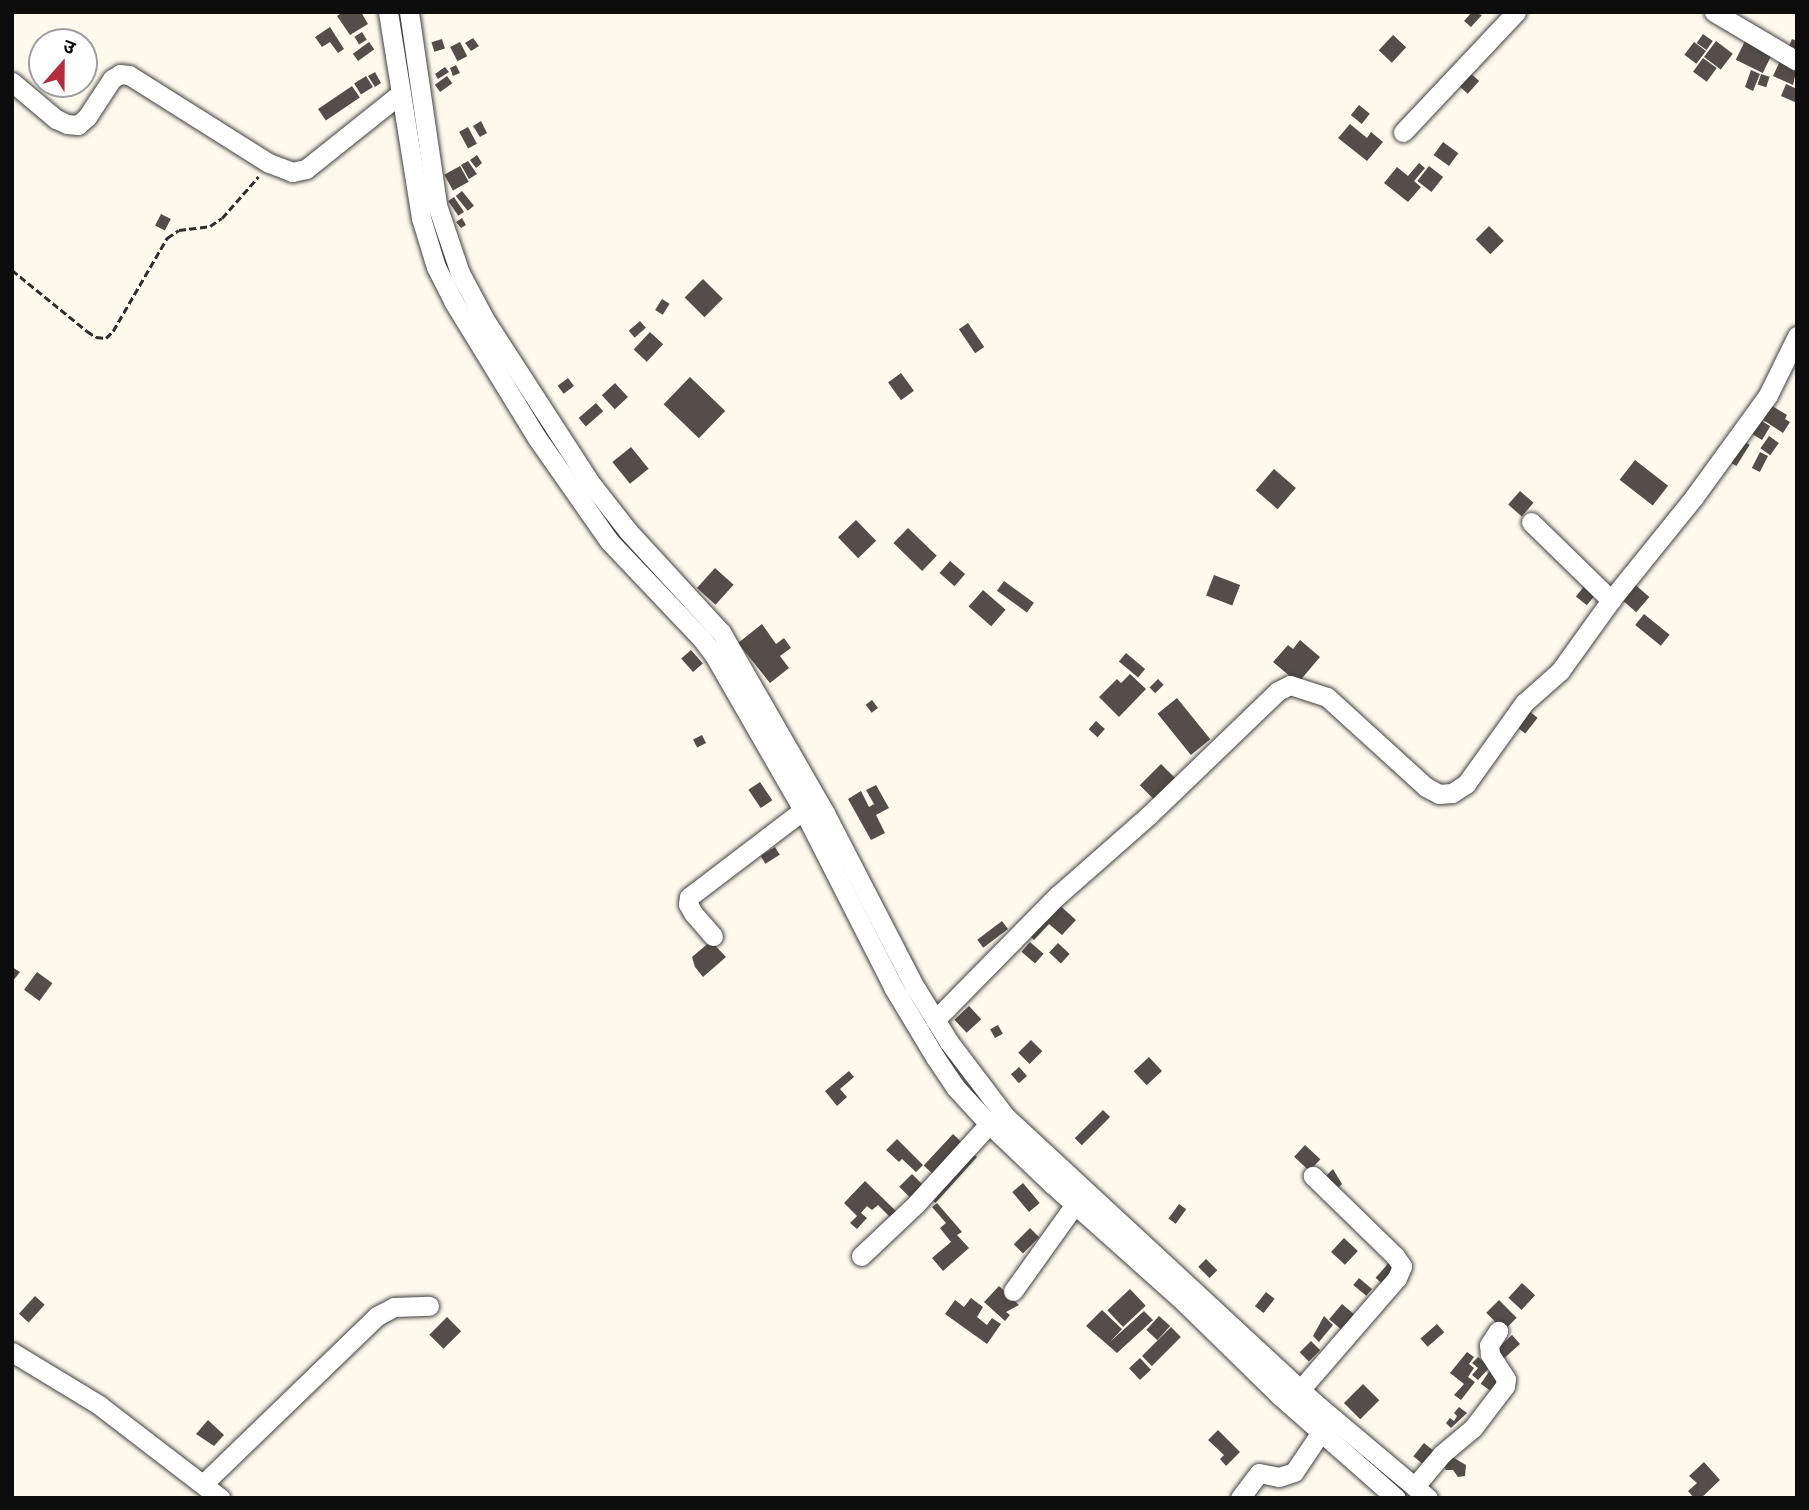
<!DOCTYPE html>
<html>
<head>
<meta charset="utf-8">
<style>
	body { margin:0 }
	#map { position:relative; width:1809px; height:1510px; overflow:hidden; background:#fef9ed; font-family:Literata,"Noto Sans Devanagari",serif }
	div>[style] { position:absolute }
	.building>* { inset:0; background:#554d49; transform-origin:0 0 }
	.path>* { height:2.5px; margin-top:-1.25px; transform-origin:0; background:repeating-linear-gradient(90deg,#2f2f2f 0 7px,transparent 0 10.5px) }
	.roads { filter:drop-shadow(0 0 2px #404040) drop-shadow(0 0 2px #404040) }
	.minor>* { height:19px; margin:-9.5px; padding:0 9.5px; transform-origin:9.5px; border-radius:9.5px; background:#fff }
	span { translate:-50% -50%; white-space:nowrap; text-align:center; line-height:1.15; -webkit-text-stroke:7px #fff; paint-order:stroke }
	.frame { position:absolute; inset:0; border:14px solid #0d0d0d; pointer-events:none }
	.north { position:absolute; left:28px; top:28px; width:70px; height:70px; box-sizing:border-box; background:#fff; border:2px solid #9e9e9e; border-radius:50%; rotate:21deg; font-size:19px; font-weight:700; line-height:28px; text-align:center; color:#0d0d0d }
	.north::after { content:''; display:block; margin:auto; width:24px; height:32px; background:#b52c3d; clip-path:polygon(50% 0,100% 100%,50% 72%,0 100%) }
</style>
</head>
<body>
<div id="map">
	<div class="building">
		<i style="clip-path:polygon(343px 12px,361px 12px,368px 24px,350px 35px,337px 16px)"></i>
		<i style="clip-path:polygon(1472px 12px,1482px 15px,1471px 27px,1464px 21px)"></i>
		<i style="clip-path:polygon(330px 27px,344px 49px,338px 53px,330px 42px,322px 47px,315px 37px)"></i>
		<i style="left:362px;top:32px;width:9px;height:9px;rotate:58deg"></i>
		<i style="left:1703px;top:34px;width:12px;height:11px;rotate:35deg"></i>
		<i style="left:1393px;top:35px;width:18px;height:21px;rotate:43deg"></i>
		<i style="clip-path:polygon(473px 38px,479px 46px,471px 51px,465px 43px)"></i>
		<i style="left:442px;top:39px;width:10px;height:11px;rotate:73deg"></i>
		<i style="clip-path:polygon(1792px 39px,1797px 41px,1797px 56px,1787px 51px)"></i>
		<i style="left:1716px;top:41px;width:21px;height:20px;rotate:37deg"></i>
		<i style="left:1745px;top:41px;width:30px;height:21px;rotate:26deg"></i>
		<i style="left:369px;top:42px;width:9px;height:20px;rotate:54deg"></i>
		<i style="left:460px;top:42px;width:16px;height:11px;rotate:63deg"></i>
		<i style="left:1694px;top:42px;width:15px;height:16px;rotate:37deg"></i>
		<i style="left:1703px;top:58px;width:17px;height:17px;rotate:36deg"></i>
		<i style="clip-path:polygon(1780px 61px,1797px 68px,1793px 85px,1773px 76px)"></i>
		<i style="clip-path:polygon(456px 65px,460px 73px,453px 76px,450px 68px)"></i>
		<i style="clip-path:polygon(445px 67px,449px 72px,438px 79px,435px 74px)"></i>
		<i style="clip-path:polygon(1751px 70px,1760px 74px,1753px 91px,1745px 87px)"></i>
		<i style="left:1468px;top:71px;width:15px;height:17px;rotate:42deg"></i>
		<i style="clip-path:polygon(375px 72px,381px 83px,375px 87px,368px 76px)"></i>
		<i style="left:1761px;top:74px;width:9px;height:11px;rotate:18deg"></i>
		<i style="left:366px;top:76px;width:13px;height:14px;rotate:58deg"></i>
		<i style="left:447px;top:76px;width:9px;height:15px;rotate:54deg"></i>
		<i style="clip-path:polygon(1786px 84px,1797px 89px,1797px 103px,1781px 96px)"></i>
		<i style="left:352px;top:86px;width:14px;height:41px;rotate:56deg"></i>
		<i style="left:1359px;top:105px;width:14px;height:13px;rotate:39deg"></i>
		<i style="clip-path:polygon(481px 121px,487px 133px,480px 137px,473px 126px)"></i>
		<i style="clip-path:polygon(1350px 124px,1367px 138px,1371px 132px,1383px 142px,1367px 161px,1338px 138px)"></i>
		<i style="left:468px;top:127px;width:19px;height:10px;rotate:62deg"></i>
		<i style="left:1443px;top:142px;width:19px;height:16px;rotate:36deg"></i>
		<i style="clip-path:polygon(477px 155px,482px 163px,476px 168px,470px 160px)"></i>
		<i style="clip-path:polygon(468px 161px,477px 174px,469px 179px,461px 165px)"></i>
		<i style="clip-path:polygon(1419px 163px,1425px 168px,1414px 181px,1421px 187px,1408px 202px,1384px 183px,1397px 167px,1408px 176px)"></i>
		<i style="left:460px;top:166px;width:18px;height:18px;rotate:61deg"></i>
		<i style="left:1429px;top:166px;width:18px;height:19px;rotate:38deg"></i>
		<i style="left:462px;top:191px;width:19px;height:8px;rotate:51deg"></i>
		<i style="left:454px;top:197px;width:18px;height:7px;rotate:56deg"></i>
		<i style="left:161px;top:214px;width:11px;height:13px;rotate:27deg"></i>
		<i style="clip-path:polygon(462px 218px,466px 225px,461px 228px,456px 222px)"></i>
		<i style="left:1489px;top:226px;width:21px;height:19px;rotate:45deg"></i>
		<i style="left:703px;top:279px;width:28px;height:26px;rotate:45deg"></i>
		<i style="left:662px;top:299px;width:9px;height:13px;rotate:32deg"></i>
		<i style="left:640px;top:321px;width:9px;height:15px;rotate:49deg"></i>
		<i style="left:968px;top:323px;width:29px;height:11px;rotate:56deg"></i>
		<i style="left:650px;top:332px;width:18px;height:24px;rotate:43deg"></i>
		<i style="left:901px;top:373px;width:22px;height:16px;rotate:54deg"></i>
		<i style="left:690px;top:377px;width:49px;height:38px;rotate:44deg"></i>
		<i style="left:568px;top:378px;width:10px;height:13px;rotate:53deg"></i>
		<i style="left:615px;top:383px;width:19px;height:18px;rotate:47deg"></i>
		<i style="left:596px;top:403px;width:11px;height:23px;rotate:49deg"></i>
		<i style="clip-path:polygon(1769px 404px,1787px 415px,1785px 419px,1790px 422px,1783px 433px,1760px 418px)"></i>
		<i style="left:1760px;top:420px;width:12px;height:16px;rotate:31deg"></i>
		<i style="left:1769px;top:436px;width:12px;height:15px;rotate:35deg"></i>
		<i style="left:1742px;top:440px;width:9px;height:25px;rotate:32deg"></i>
		<i style="left:631px;top:447px;width:28px;height:24px;rotate:51deg"></i>
		<i style="left:1760px;top:452px;width:9px;height:18px;rotate:27deg"></i>
		<i style="left:1635px;top:460px;width:42px;height:25px;rotate:38deg"></i>
		<i style="left:1274px;top:469px;width:29px;height:28px;rotate:41deg"></i>
		<i style="left:1520px;top:491px;width:18px;height:18px;rotate:41deg"></i>
		<i style="left:856px;top:520px;width:29px;height:25px;rotate:46deg"></i>
		<i style="left:908px;top:528px;width:40px;height:21px;rotate:44deg"></i>
		<i style="left:950px;top:561px;width:20px;height:16px;rotate:41deg"></i>
		<i style="left:715px;top:568px;width:25px;height:27px;rotate:42deg"></i>
		<i style="left:1214px;top:575px;width:28px;height:22px;rotate:21deg"></i>
		<i style="left:1004px;top:581px;width:37px;height:12px;rotate:36deg"></i>
		<i style="left:1632px;top:582px;width:23px;height:20px;rotate:41deg"></i>
		<i style="left:1586px;top:584px;width:14px;height:16px;rotate:39deg"></i>
		<i style="left:983px;top:590px;width:30px;height:22px;rotate:41deg"></i>
		<i style="left:1644px;top:614px;width:33px;height:14px;rotate:39deg"></i>
		<i style="clip-path:polygon(762px 624px,776px 644px,784px 638px,791px 648px,780px 656px,789px 668px,770px 683px,738px 643px)"></i>
		<i style="clip-path:polygon(1300px 640px,1320px 657px,1298px 683px,1273px 662px,1288px 645px,1293px 649px)"></i>
		<i style="left:691px;top:650px;width:18px;height:13px;rotate:49deg"></i>
		<i style="left:1126px;top:653px;width:25px;height:11px;rotate:40deg"></i>
		<i style="clip-path:polygon(1130px 674px,1146px 689px,1119px 717px,1099px 697px,1117px 679px,1121px 683px)"></i>
		<i style="left:1158px;top:679px;width:8px;height:12px;rotate:45deg"></i>
		<i style="left:1177px;top:698px;width:53px;height:25px;rotate:51deg"></i>
		<i style="left:872px;top:700px;width:10px;height:8px;rotate:53deg"></i>
		<i style="left:1525px;top:708px;width:16px;height:20px;rotate:38deg"></i>
		<i style="left:1096px;top:721px;width:12px;height:11px;rotate:42deg"></i>
		<i style="left:702px;top:735px;width:9px;height:10px;rotate:63deg"></i>
		<i style="left:1161px;top:764px;width:27px;height:30px;rotate:45deg"></i>
		<i style="left:760px;top:782px;width:22px;height:14px;rotate:56deg"></i>
		<i style="clip-path:polygon(876px 785px,889px 808px,876px 815px,885px 833px,871px 840px,848px 799px,861px 791px,869px 807px,874px 804px,866px 790px)"></i>
		<i style="left:775px;top:847px;width:9px;height:17px;rotate:58deg"></i>
		<i style="clip-path:polygon(1056px 902px,1076px 920px,1062px 935px,1049px 924px,1034px 940px,1027px 933px)"></i>
		<i style="left:1002px;top:921px;width:10px;height:31px;rotate:53deg"></i>
		<i style="clip-path:polygon(711px 941px,726px 957px,703px 977px,695px 967px,692px 957px)"></i>
		<i style="left:1030px;top:942px;width:18px;height:13px;rotate:41deg"></i>
		<i style="left:1058px;top:943px;width:16px;height:13px;rotate:43deg"></i>
		<i style="clip-path:polygon(12px 967px,20px 972px,12px 982px)"></i>
		<i style="left:37px;top:972px;width:19px;height:22px;rotate:36deg"></i>
		<i style="left:969px;top:1006px;width:18px;height:20px;rotate:47deg"></i>
		<i style="left:998px;top:1025px;width:10px;height:9px;rotate:61deg"></i>
		<i style="left:1031px;top:1040px;width:16px;height:18px;rotate:45deg"></i>
		<i style="left:1149px;top:1057px;width:19px;height:21px;rotate:47deg"></i>
		<i style="left:1019px;top:1067px;width:12px;height:11px;rotate:48deg"></i>
		<i style="clip-path:polygon(849px 1071px,854px 1077px,840px 1089px,847px 1097px,837px 1106px,825px 1091px)"></i>
		<i style="left:1103px;top:1110px;width:10px;height:40px;rotate:45deg"></i>
		<i style="left:953px;top:1134px;width:16px;height:43px;rotate:43deg"></i>
		<i style="clip-path:polygon(897px 1139px,923px 1165px,916px 1172px,902px 1159px,899px 1162px,886px 1150px)"></i>
		<i style="left:1305px;top:1145px;width:21px;height:16px;rotate:43deg"></i>
		<i style="left:968px;top:1149px;width:12px;height:62px;rotate:42deg"></i>
		<i style="clip-path:polygon(1333px 1169px,1342px 1184px,1334px 1192px,1322px 1180px)"></i>
		<i style="left:912px;top:1174px;width:23px;height:18px;rotate:45deg"></i>
		<i style="clip-path:polygon(865px 1181px,897px 1212px,891px 1218px,878px 1205px,872px 1210px,867px 1206px,861px 1213px,867px 1218px,857px 1229px,850px 1223px,857px 1216px,844px 1203px)"></i>
		<i style="left:1023px;top:1183px;width:26px;height:14px;rotate:50deg"></i>
		<i style="clip-path:polygon(937px 1203px,962px 1232px,957px 1235px,969px 1248px,943px 1271px,932px 1258px,951px 1242px,940px 1228px,946px 1223px,932px 1207px)"></i>
		<i style="left:1179px;top:1204px;width:9px;height:18px;rotate:36deg"></i>
		<i style="left:1030px;top:1228px;width:13px;height:23px;rotate:45deg"></i>
		<i style="left:1344px;top:1238px;width:19px;height:19px;rotate:43deg"></i>
		<i style="left:1206px;top:1259px;width:16px;height:11px;rotate:45deg"></i>
		<i style="left:1392px;top:1259px;width:9px;height:25px;rotate:41deg"></i>
		<i style="left:1359px;top:1278px;width:17px;height:9px;rotate:40deg"></i>
		<i style="left:1522px;top:1283px;width:18px;height:20px;rotate:43deg"></i>
		<i style="clip-path:polygon(999px 1286px,1019px 1305px,1006px 1312px,1010px 1315px,1005px 1321px,984px 1302px)"></i>
		<i style="left:1130px;top:1289px;width:23px;height:31px;rotate:47deg"></i>
		<i style="left:1266px;top:1292px;width:11px;height:18px;rotate:38deg"></i>
		<i style="left:35px;top:1296px;width:13px;height:24px;rotate:42deg"></i>
		<i style="clip-path:polygon(971px 1298px,983px 1307px,977px 1317px,987px 1325px,992px 1318px,1001px 1324px,987px 1344px,945px 1314px,955px 1300px,964px 1307px)"></i>
		<i style="left:1499px;top:1300px;width:25px;height:18px;rotate:45deg"></i>
		<i style="left:1342px;top:1304px;width:17px;height:20px;rotate:40deg"></i>
		<i style="clip-path:polygon(1102px 1310px,1122px 1329px,1110px 1342px,1144px 1311px,1153px 1320px,1117px 1353px,1086px 1326px)"></i>
		<i style="left:1159px;top:1316px;width:15px;height:19px;rotate:42deg"></i>
		<i style="clip-path:polygon(1324px 1316px,1333px 1325px,1319px 1342px,1313px 1336px)"></i>
		<i style="left:447px;top:1317px;width:20px;height:25px;rotate:45deg"></i>
		<i style="left:1437px;top:1324px;width:11px;height:22px;rotate:49deg"></i>
		<i style="left:1171px;top:1327px;width:14px;height:41px;rotate:45deg"></i>
		<i style="left:1512px;top:1335px;width:12px;height:26px;rotate:48deg"></i>
		<i style="left:1311px;top:1341px;width:13px;height:16px;rotate:45deg"></i>
		<i style="clip-path:polygon(1467px 1352px,1474px 1357px,1469px 1364px,1474px 1368px,1468px 1377px,1475px 1382px,1461px 1400px,1454px 1395px,1464px 1384px,1450px 1373px)"></i>
		<i style="clip-path:polygon(1478px 1357px,1490px 1367px,1478px 1380px,1472px 1375px,1478px 1368px,1472px 1363px)"></i>
		<i style="left:1140px;top:1358px;width:16px;height:15px;rotate:47deg"></i>
		<i style="left:1491px;top:1369px;width:12px;height:18px;rotate:35deg"></i>
		<i style="left:1363px;top:1384px;width:23px;height:27px;rotate:45deg"></i>
		<i style="clip-path:polygon(1459px 1407px,1467px 1413px,1451px 1428px,1446px 1423px,1450px 1418px,1454px 1421px,1457px 1416px,1454px 1413px)"></i>
		<i style="clip-path:polygon(208px 1420px,224px 1435px,214px 1446px,196px 1434px)"></i>
		<i style="clip-path:polygon(1218px 1430px,1240px 1452px,1226px 1466px,1220px 1459px,1224px 1455px,1208px 1440px)"></i>
		<i style="left:1424px;top:1443px;width:13px;height:17px;rotate:39deg"></i>
		<i style="clip-path:polygon(1449px 1455px,1466px 1465px,1465px 1476px,1458px 1477px,1453px 1470px,1446px 1470px,1442px 1463px)"></i>
		<i style="clip-path:polygon(1704px 1462px,1720px 1480px,1701px 1498px,1694px 1498px,1688px 1491px,1697px 1483px,1689px 1476px)"></i>
	</div>
	<div class="path">
		<i style="left:12px;top:270px;width:97px;rotate:39.1deg"></i>
		<i style="left:87px;top:331px;width:11px;rotate:34deg"></i>
		<i style="left:96px;top:337px;width:10px;rotate:6deg"></i>
		<i style="left:106px;top:338px;width:10px;rotate:-45deg"></i>
		<i style="left:113px;top:331px;width:108px;rotate:-59.9deg"></i>
		<i style="left:167px;top:238px;width:14px;rotate:-34deg"></i>
		<i style="left:179px;top:230px;width:31px;rotate:-7deg"></i>
		<i style="left:210px;top:226px;width:14px;rotate:-34deg"></i>
		<i style="left:222px;top:218px;width:55px;rotate:-48.7deg"></i>
	</div>
	<div class="roads">
		<div class="minor">
			<i style="left:388px;top:12px;width:209px;rotate:80.9deg"></i>
			<i style="left:421px;top:218px;width:51px;rotate:73deg"></i>
			<i style="left:436px;top:267px;width:38px;rotate:63deg"></i>
			<i style="left:453px;top:301px;width:161px;rotate:58.5deg"></i>
			<i style="left:537px;top:438px;width:126px;rotate:55deg"></i>
			<i style="left:609px;top:541px;width:135px;rotate:46.5deg"></i>
			<i style="left:702px;top:639px;width:20px;rotate:53deg"></i>
			<i style="left:714px;top:655px;width:179px;rotate:60.1deg"></i>
			<i style="left:803px;top:810px;width:199px;rotate:63deg"></i>
			<i style="left:893px;top:987px;width:82px;rotate:59deg"></i>
			<i style="left:935px;top:1057px;width:36px;rotate:56deg"></i>
			<i style="left:955px;top:1087px;width:50px;rotate:47.4deg"></i>
			<i style="left:989px;top:1124px;width:87px;rotate:43.6deg"></i>
			<i style="left:1052px;top:1184px;width:178px;rotate:41.8deg"></i>
			<i style="left:1185px;top:1303px;width:132px;rotate:44.4deg"></i>
			<i style="left:1279px;top:1395px;width:156px;rotate:41.4deg"></i>
			<i style="left:409px;top:12px;width:195px;rotate:81.7deg"></i>
			<i style="left:437px;top:205px;width:72px;rotate:71.3deg"></i>
			<i style="left:460px;top:273px;width:53px;rotate:62deg"></i>
			<i style="left:485px;top:320px;width:192px;rotate:57.1deg"></i>
			<i style="left:589px;top:481px;width:63px;rotate:52deg"></i>
			<i style="left:628px;top:531px;width:137px;rotate:47.4deg"></i>
			<i style="left:721px;top:632px;width:209px;rotate:60.1deg"></i>
			<i style="left:825px;top:813px;width:196px;rotate:62.7deg"></i>
			<i style="left:915px;top:987px;width:65px;rotate:58.3deg"></i>
			<i style="left:949px;top:1042px;width:94px;rotate:52.8deg"></i>
			<i style="left:1006px;top:1117px;width:421px;rotate:42.8deg"></i>
			<i style="left:1315px;top:1403px;width:148px;rotate:40.1deg"></i>
			<i style="left:1714px;top:12px;width:96px;rotate:30.6deg"></i>
			<i style="left:12px;top:82px;width:57px;rotate:40.1deg"></i>
			<i style="left:56px;top:119px;width:12px;rotate:24deg"></i>
			<i style="left:67px;top:124px;width:11px;rotate:5deg"></i>
			<i style="left:78px;top:125px;width:12px;rotate:-42deg"></i>
			<i style="left:87px;top:117px;width:45px;rotate:-56.7deg"></i>
			<i style="left:112px;top:79px;width:9px;rotate:-32deg"></i>
			<i style="left:120px;top:74px;width:9px;rotate:6deg"></i>
			<i style="left:129px;top:75px;width:165px;rotate:32.2deg"></i>
			<i style="left:269px;top:163px;width:25px;rotate:21deg"></i>
			<i style="left:292px;top:172px;width:14px;rotate:-12deg"></i>
			<i style="left:306px;top:169px;width:13px;rotate:-39deg"></i>
			<i style="left:316px;top:161px;width:107px;rotate:-38.6deg"></i>
			<i style="left:1403px;top:132px;width:165px;rotate:-46.7deg"></i>
			<i style="left:1531px;top:522px;width:112px;rotate:44.3deg"></i>
			<i style="left:713px;top:936px;width:30px;rotate:-131deg"></i>
			<i style="left:693px;top:913px;width:10px;rotate:-119deg"></i>
			<i style="left:688px;top:904px;width:7px;rotate:-82deg"></i>
			<i style="left:689px;top:897px;width:143px;rotate:-37.3deg"></i>
			<i style="left:935px;top:1020px;width:175px;rotate:-45.5deg"></i>
			<i style="left:1058px;top:895px;width:121px;rotate:-41.3deg"></i>
			<i style="left:1149px;top:815px;width:179px;rotate:-43.9deg"></i>
			<i style="left:1278px;top:691px;width:13px;rotate:-27deg"></i>
			<i style="left:1290px;top:685px;width:39px;rotate:18deg"></i>
			<i style="left:1327px;top:697px;width:134px;rotate:42.3deg"></i>
			<i style="left:1426px;top:787px;width:15px;rotate:28deg"></i>
			<i style="left:1439px;top:794px;width:13px;rotate:-4deg"></i>
			<i style="left:1452px;top:793px;width:17px;rotate:-33deg"></i>
			<i style="left:1466px;top:784px;width:100px;rotate:-54.4deg"></i>
			<i style="left:1524px;top:703px;width:48px;rotate:-41.6deg"></i>
			<i style="left:1560px;top:671px;width:87px;rotate:-54.3deg"></i>
			<i style="left:1611px;top:600px;width:132px;rotate:-51.1deg"></i>
			<i style="left:1694px;top:497px;width:126px;rotate:-54deg"></i>
			<i style="left:1768px;top:395px;width:66px;rotate:-63.8deg"></i>
			<i style="left:861px;top:1256px;width:76px;rotate:-43.4deg"></i>
			<i style="left:916px;top:1204px;width:108px;rotate:-47.6deg"></i>
			<i style="left:1013px;top:1291px;width:107px;rotate:-54.5deg"></i>
			<i style="left:12px;top:1352px;width:102px;rotate:31.3deg"></i>
			<i style="left:99px;top:1405px;width:153px;rotate:37.5deg"></i>
			<i style="left:1300px;top:1390px;width:148px;rotate:-49.1deg"></i>
			<i style="left:1397px;top:1278px;width:13px;rotate:-67deg"></i>
			<i style="left:1402px;top:1266px;width:12px;rotate:-125deg"></i>
			<i style="left:1395px;top:1256px;width:115px;rotate:-135.7deg"></i>
			<i style="left:203px;top:1484px;width:242px;rotate:-44deg"></i>
			<i style="left:377px;top:1316px;width:19px;rotate:-28deg"></i>
			<i style="left:394px;top:1307px;width:35px;rotate:-2deg"></i>
			<i style="left:1415px;top:1486px;width:42px;rotate:-49.8deg"></i>
			<i style="left:1442px;top:1454px;width:40px;rotate:-40deg"></i>
			<i style="left:1473px;top:1428px;width:53px;rotate:-52.7deg"></i>
			<i style="left:1505px;top:1386px;width:7px;rotate:-82deg"></i>
			<i style="left:1506px;top:1379px;width:30px;rotate:-123deg"></i>
			<i style="left:1490px;top:1354px;width:9px;rotate:-96deg"></i>
			<i style="left:1489px;top:1345px;width:17px;rotate:-57deg"></i>
			<i style="left:1240px;top:1498px;width:31px;rotate:-53deg"></i>
			<i style="left:1259px;top:1473px;width:20px;rotate:11deg"></i>
			<i style="left:1279px;top:1477px;width:16px;rotate:-18deg"></i>
			<i style="left:1294px;top:1472px;width:48px;rotate:-56deg"></i>
		</div>
	</div>
	<div class="frame"></div>
	<div class="north">उ</div>
</div>
</body>
</html>
